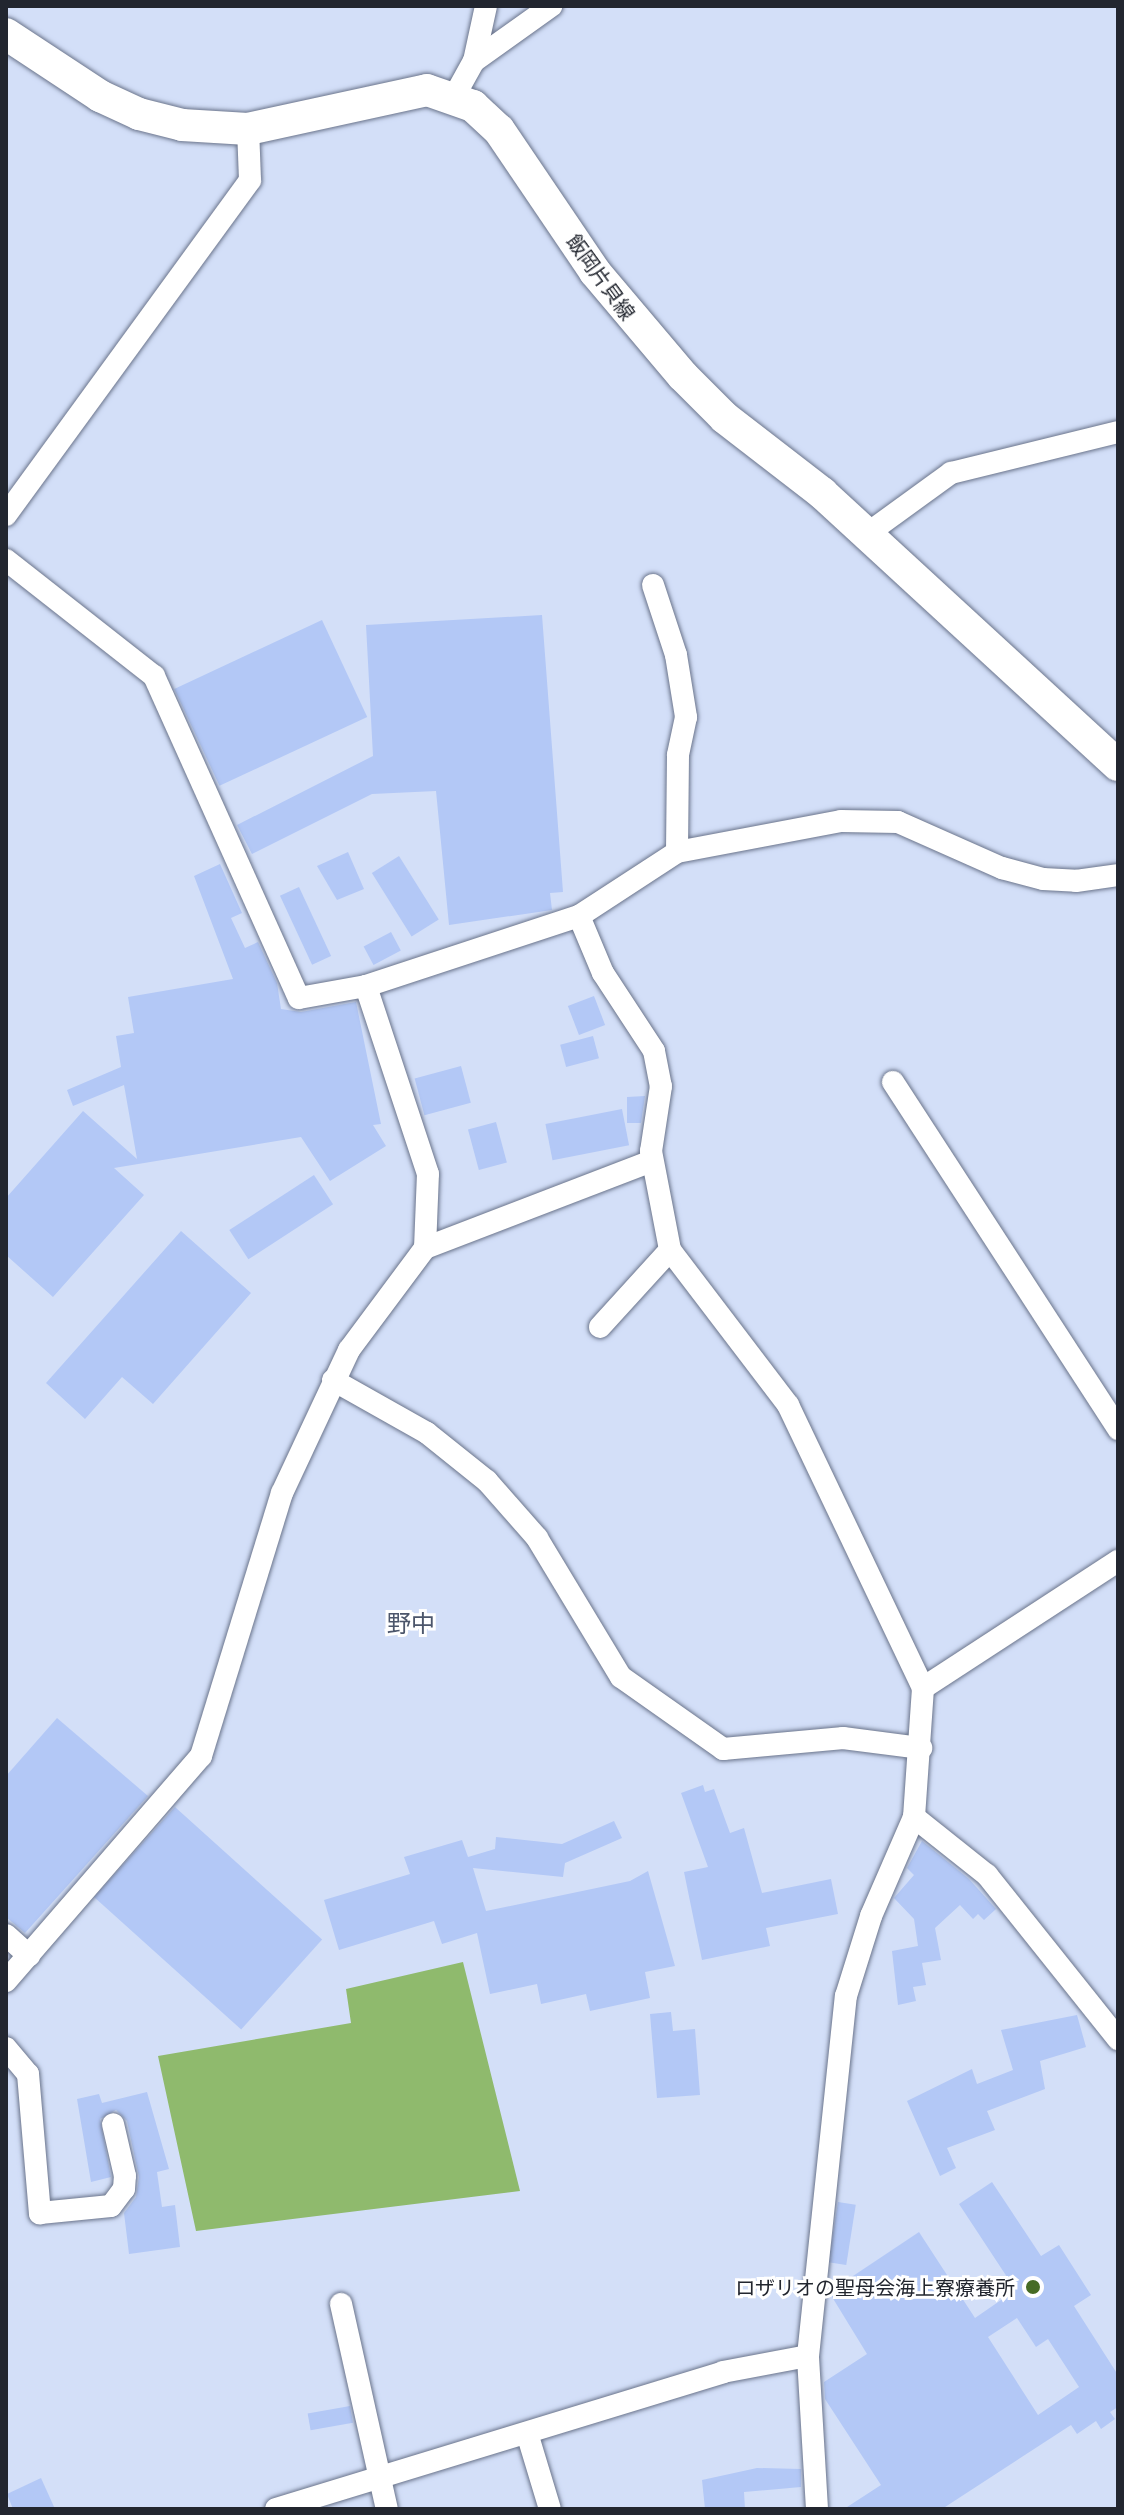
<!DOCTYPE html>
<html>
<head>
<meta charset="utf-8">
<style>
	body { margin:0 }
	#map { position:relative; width:1124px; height:2515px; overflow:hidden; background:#d3dff8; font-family:Lato,"Noto Sans JP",sans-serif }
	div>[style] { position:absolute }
	.forest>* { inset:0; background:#8fba6d }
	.building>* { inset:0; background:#b3c8f6; transform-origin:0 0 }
	.roads { filter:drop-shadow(0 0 2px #6a748b) drop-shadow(0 0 2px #6a748b) }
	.minor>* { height:22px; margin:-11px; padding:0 11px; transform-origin:11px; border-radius:11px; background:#fff }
	.secondary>* { height:32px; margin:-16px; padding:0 16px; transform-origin:16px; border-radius:16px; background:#fff }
	.dots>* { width:22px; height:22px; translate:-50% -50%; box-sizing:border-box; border:4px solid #fff; border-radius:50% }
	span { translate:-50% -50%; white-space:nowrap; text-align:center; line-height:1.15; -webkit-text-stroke:6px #fff; paint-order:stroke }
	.street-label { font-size:20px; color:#22262f }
	.poi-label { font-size:20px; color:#22262f }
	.right { translate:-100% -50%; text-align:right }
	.quarter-label { font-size:24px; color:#4c566b }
	.frame { position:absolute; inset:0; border:8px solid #22262f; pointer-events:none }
</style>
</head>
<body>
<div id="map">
	<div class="forest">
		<i style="clip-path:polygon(463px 1962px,520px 2191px,196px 2231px,158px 2056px,351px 2023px,346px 1989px)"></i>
	</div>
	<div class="building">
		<i style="clip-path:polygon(542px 615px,563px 892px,550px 893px,552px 910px,449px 925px,436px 791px,372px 794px,252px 854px,237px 825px,373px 756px,366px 625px)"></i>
		<i style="left:322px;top:620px;width:107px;height:163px;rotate:65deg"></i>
		<i style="clip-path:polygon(348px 852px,364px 889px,337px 900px,317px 866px)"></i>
		<i style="left:399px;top:856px;width:75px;height:32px;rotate:58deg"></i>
		<i style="clip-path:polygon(220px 864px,242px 913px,231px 918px,245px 948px,258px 942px,277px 983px,281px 1009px,301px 1012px,356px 1002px,381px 1124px,373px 1125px,386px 1146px,330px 1181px,301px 1137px,114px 1168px,144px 1195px,53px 1297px,6px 1255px,6px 1198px,83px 1111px,137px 1159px,124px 1085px,73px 1106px,67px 1090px,121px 1067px,116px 1036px,134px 1033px,128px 997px,233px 979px,194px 876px)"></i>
		<i style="left:299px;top:887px;width:76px;height:21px;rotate:65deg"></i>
		<i style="left:391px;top:932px;width:21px;height:31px;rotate:62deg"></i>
		<i style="left:594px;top:996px;width:31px;height:28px;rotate:69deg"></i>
		<i style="left:593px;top:1036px;width:23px;height:34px;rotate:75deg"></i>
		<i style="left:461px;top:1066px;width:38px;height:48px;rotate:75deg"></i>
		<i style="clip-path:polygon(645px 1096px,641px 1123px,627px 1123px,627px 1097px)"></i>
		<i style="left:622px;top:1109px;width:37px;height:78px;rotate:79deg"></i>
		<i style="left:496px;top:1122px;width:42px;height:29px;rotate:75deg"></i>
		<i style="left:314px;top:1175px;width:35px;height:101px;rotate:57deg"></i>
		<i style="clip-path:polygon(181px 1231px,251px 1293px,153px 1404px,122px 1377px,85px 1419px,46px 1383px)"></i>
		<i style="clip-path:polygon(57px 1718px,148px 1796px,25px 1933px,6px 1917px,6px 1776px)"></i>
		<i style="clip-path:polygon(703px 1785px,705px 1792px,714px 1789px,730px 1833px,744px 1828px,762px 1893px,831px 1879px,838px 1914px,766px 1928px,770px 1946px,702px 1960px,684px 1872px,708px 1867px,681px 1793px)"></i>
		<i style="left:175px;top:1807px;width:198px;height:121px;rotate:42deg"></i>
		<i style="clip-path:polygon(614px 1821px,622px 1838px,565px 1863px,563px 1877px,473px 1868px,486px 1911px,630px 1881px,648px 1871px,675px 1966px,645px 1972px,650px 1998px,590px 2011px,586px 1994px,541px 2004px,537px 1984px,490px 1994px,477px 1933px,442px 1944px,434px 1921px,339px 1950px,324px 1900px,410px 1874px,404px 1857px,462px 1840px,468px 1857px,495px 1849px,496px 1837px,562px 1844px)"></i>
		<i style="clip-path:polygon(922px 1841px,969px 1879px,996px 1909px,984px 1920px,978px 1914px,973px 1919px,960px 1905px,935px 1928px,941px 1960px,922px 1963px,926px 1985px,913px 1987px,916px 2001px,898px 2005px,892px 1951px,918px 1946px,914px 1919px,894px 1898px,914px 1875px,907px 1868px)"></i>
		<i style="clip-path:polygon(671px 2012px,673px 2031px,695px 2029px,700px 2095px,657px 2098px,650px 2014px)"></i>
		<i style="clip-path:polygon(1077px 2015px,1086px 2047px,1040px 2061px,1045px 2089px,987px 2111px,995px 2130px,947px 2148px,956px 2168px,940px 2176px,907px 2101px,972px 2069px,977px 2084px,1013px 2070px,1001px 2030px)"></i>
		<i style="clip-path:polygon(147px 2092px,169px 2169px,157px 2172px,162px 2207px,175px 2205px,180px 2247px,129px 2254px,124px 2213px,136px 2197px,139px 2177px,127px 2121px,116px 2110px,100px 2119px,111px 2177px,91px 2182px,77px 2099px,99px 2094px,102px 2103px)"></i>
		<i style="clip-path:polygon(evenodd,992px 2182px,1041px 2256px,1059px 2245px,1091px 2295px,1074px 2306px,1118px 2375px,1118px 2407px,1110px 2412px,1115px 2419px,1101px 2429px,1096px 2421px,1077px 2434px,1071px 2425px,942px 2509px,844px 2509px,881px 2485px,825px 2399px,824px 2382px,867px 2354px,829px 2292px,919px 2232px,975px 2318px,1004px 2298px,997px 2288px,1009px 2280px,959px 2204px,992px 2182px,1017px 2318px,1036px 2347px,1048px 2339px,1079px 2387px,1038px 2415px,988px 2337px,1017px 2318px)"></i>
		<i style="left:838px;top:2202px;width:18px;height:61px;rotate:9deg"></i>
		<i style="left:350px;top:2406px;width:17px;height:43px;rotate:80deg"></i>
		<i style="clip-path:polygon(757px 2468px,801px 2469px,801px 2487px,744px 2492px,745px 2509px,705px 2509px,702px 2480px)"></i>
		<i style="clip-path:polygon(41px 2478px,55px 2509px,13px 2509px,7px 2494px)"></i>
	</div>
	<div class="roads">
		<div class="minor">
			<i style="left:474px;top:61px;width:56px;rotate:-77.7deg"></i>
			<i style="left:455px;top:95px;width:39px;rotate:-61deg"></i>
			<i style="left:474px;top:61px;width:95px;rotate:-35.5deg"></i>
			<i style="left:6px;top:515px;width:414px;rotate:-53.9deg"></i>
			<i style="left:250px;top:180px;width:51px;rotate:-92.2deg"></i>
			<i style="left:867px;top:534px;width:104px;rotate:-36deg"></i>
			<i style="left:951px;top:473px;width:172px;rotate:-13.8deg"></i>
			<i style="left:6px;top:560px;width:188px;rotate:38.1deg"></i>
			<i style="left:154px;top:676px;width:353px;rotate:65.8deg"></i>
			<i style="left:299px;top:998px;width:68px;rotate:-10.2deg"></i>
			<i style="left:366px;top:986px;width:224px;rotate:-18.2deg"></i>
			<i style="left:579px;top:916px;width:117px;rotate:-33.1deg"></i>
			<i style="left:677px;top:852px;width:167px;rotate:-10.7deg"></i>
			<i style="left:841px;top:821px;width:57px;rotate:1deg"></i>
			<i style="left:898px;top:822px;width:114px;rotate:23.9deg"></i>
			<i style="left:1002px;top:868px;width:42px;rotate:15deg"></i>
			<i style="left:1043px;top:879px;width:33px;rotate:3deg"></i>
			<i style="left:1076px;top:881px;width:42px;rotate:-8.1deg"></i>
			<i style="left:653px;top:585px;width:74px;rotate:71.8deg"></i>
			<i style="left:676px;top:655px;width:63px;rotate:80.8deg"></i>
			<i style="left:686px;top:717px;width:39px;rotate:102deg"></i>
			<i style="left:678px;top:755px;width:97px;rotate:90.6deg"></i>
			<i style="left:579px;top:916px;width:62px;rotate:67.2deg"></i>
			<i style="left:603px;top:973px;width:93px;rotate:56.8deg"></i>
			<i style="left:654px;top:1051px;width:36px;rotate:79deg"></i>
			<i style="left:661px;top:1086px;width:66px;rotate:98.7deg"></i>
			<i style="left:651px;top:1151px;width:101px;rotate:79.1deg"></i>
			<i style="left:670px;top:1250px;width:104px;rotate:132.3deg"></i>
			<i style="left:893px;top:1082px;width:414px;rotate:57deg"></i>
			<i style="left:425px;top:1248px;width:243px;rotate:-21deg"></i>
			<i style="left:670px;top:1250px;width:195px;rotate:52.7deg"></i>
			<i style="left:788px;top:1405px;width:314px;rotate:64.5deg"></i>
			<i style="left:333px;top:1380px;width:108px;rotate:29.4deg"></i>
			<i style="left:427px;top:1433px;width:77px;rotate:38.7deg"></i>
			<i style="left:487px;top:1481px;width:76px;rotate:48.7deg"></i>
			<i style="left:537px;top:1538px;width:162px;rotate:58.9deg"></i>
			<i style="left:621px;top:1677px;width:125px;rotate:35.2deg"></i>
			<i style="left:723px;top:1749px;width:121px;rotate:-5.2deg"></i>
			<i style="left:843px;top:1738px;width:79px;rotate:7.3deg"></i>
			<i style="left:914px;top:1817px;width:93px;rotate:38.5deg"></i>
			<i style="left:987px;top:1875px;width:210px;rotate:51.4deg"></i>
			<i style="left:6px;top:1935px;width:31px;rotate:42deg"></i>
			<i style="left:6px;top:1981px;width:298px;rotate:-49.1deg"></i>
			<i style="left:201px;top:1756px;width:275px;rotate:-72.9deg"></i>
			<i style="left:282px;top:1493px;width:158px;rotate:-64.9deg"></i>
			<i style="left:349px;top:1350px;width:127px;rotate:-53.3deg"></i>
			<i style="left:425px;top:1248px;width:74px;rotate:-87.7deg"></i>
			<i style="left:428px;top:1174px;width:198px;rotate:-108.3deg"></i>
			<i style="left:6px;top:2048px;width:34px;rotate:50deg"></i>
			<i style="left:28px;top:2074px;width:140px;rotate:85.1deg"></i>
			<i style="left:40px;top:2213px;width:71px;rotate:-5.6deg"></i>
			<i style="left:111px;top:2206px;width:21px;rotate:-53deg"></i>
			<i style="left:124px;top:2189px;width:13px;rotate:-86deg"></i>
			<i style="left:125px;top:2176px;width:53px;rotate:-103deg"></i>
			<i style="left:341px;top:2304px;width:210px;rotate:77.4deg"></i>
			<i style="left:527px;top:2433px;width:79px;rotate:73.2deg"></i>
			<i style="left:276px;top:2509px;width:468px;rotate:-17deg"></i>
			<i style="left:723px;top:2372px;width:86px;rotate:-10.7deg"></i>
			<i style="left:817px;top:2509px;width:153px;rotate:-93.4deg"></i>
			<i style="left:808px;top:2356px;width:362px;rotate:-84deg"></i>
			<i style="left:846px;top:1996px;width:84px;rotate:-72.6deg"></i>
			<i style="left:871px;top:1916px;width:108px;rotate:-66.5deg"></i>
			<i style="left:914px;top:1817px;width:129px;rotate:-86deg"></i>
			<i style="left:923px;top:1688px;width:233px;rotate:-33.1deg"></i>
		</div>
		<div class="secondary">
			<i style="left:6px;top:34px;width:113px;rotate:33.4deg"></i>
			<i style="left:100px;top:96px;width:43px;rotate:24.8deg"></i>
			<i style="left:139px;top:114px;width:44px;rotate:14.3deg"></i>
			<i style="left:182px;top:125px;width:66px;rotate:3.5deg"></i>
			<i style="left:248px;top:129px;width:183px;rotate:-12.3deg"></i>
			<i style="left:427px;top:90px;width:49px;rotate:19.2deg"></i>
			<i style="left:473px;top:106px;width:35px;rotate:43deg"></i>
			<i style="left:499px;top:130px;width:171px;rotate:55.9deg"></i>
			<i style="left:595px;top:272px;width:136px;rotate:49.8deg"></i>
			<i style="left:683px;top:376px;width:59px;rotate:45deg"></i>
			<i style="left:725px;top:418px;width:123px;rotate:37.7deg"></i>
			<i style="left:822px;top:493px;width:402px;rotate:42.6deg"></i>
		</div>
	</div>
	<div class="dots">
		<i style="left:1033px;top:2287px;background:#466b25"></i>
	</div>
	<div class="street-label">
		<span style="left:601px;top:277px;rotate:54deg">飯岡片貝線</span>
	</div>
	<div class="poi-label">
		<span class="right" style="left:1015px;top:2287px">ロザリオの聖母会海上寮療養所</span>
	</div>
	<div class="quarter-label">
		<span style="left:411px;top:1623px">野中</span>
	</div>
	<div class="frame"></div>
</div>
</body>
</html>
